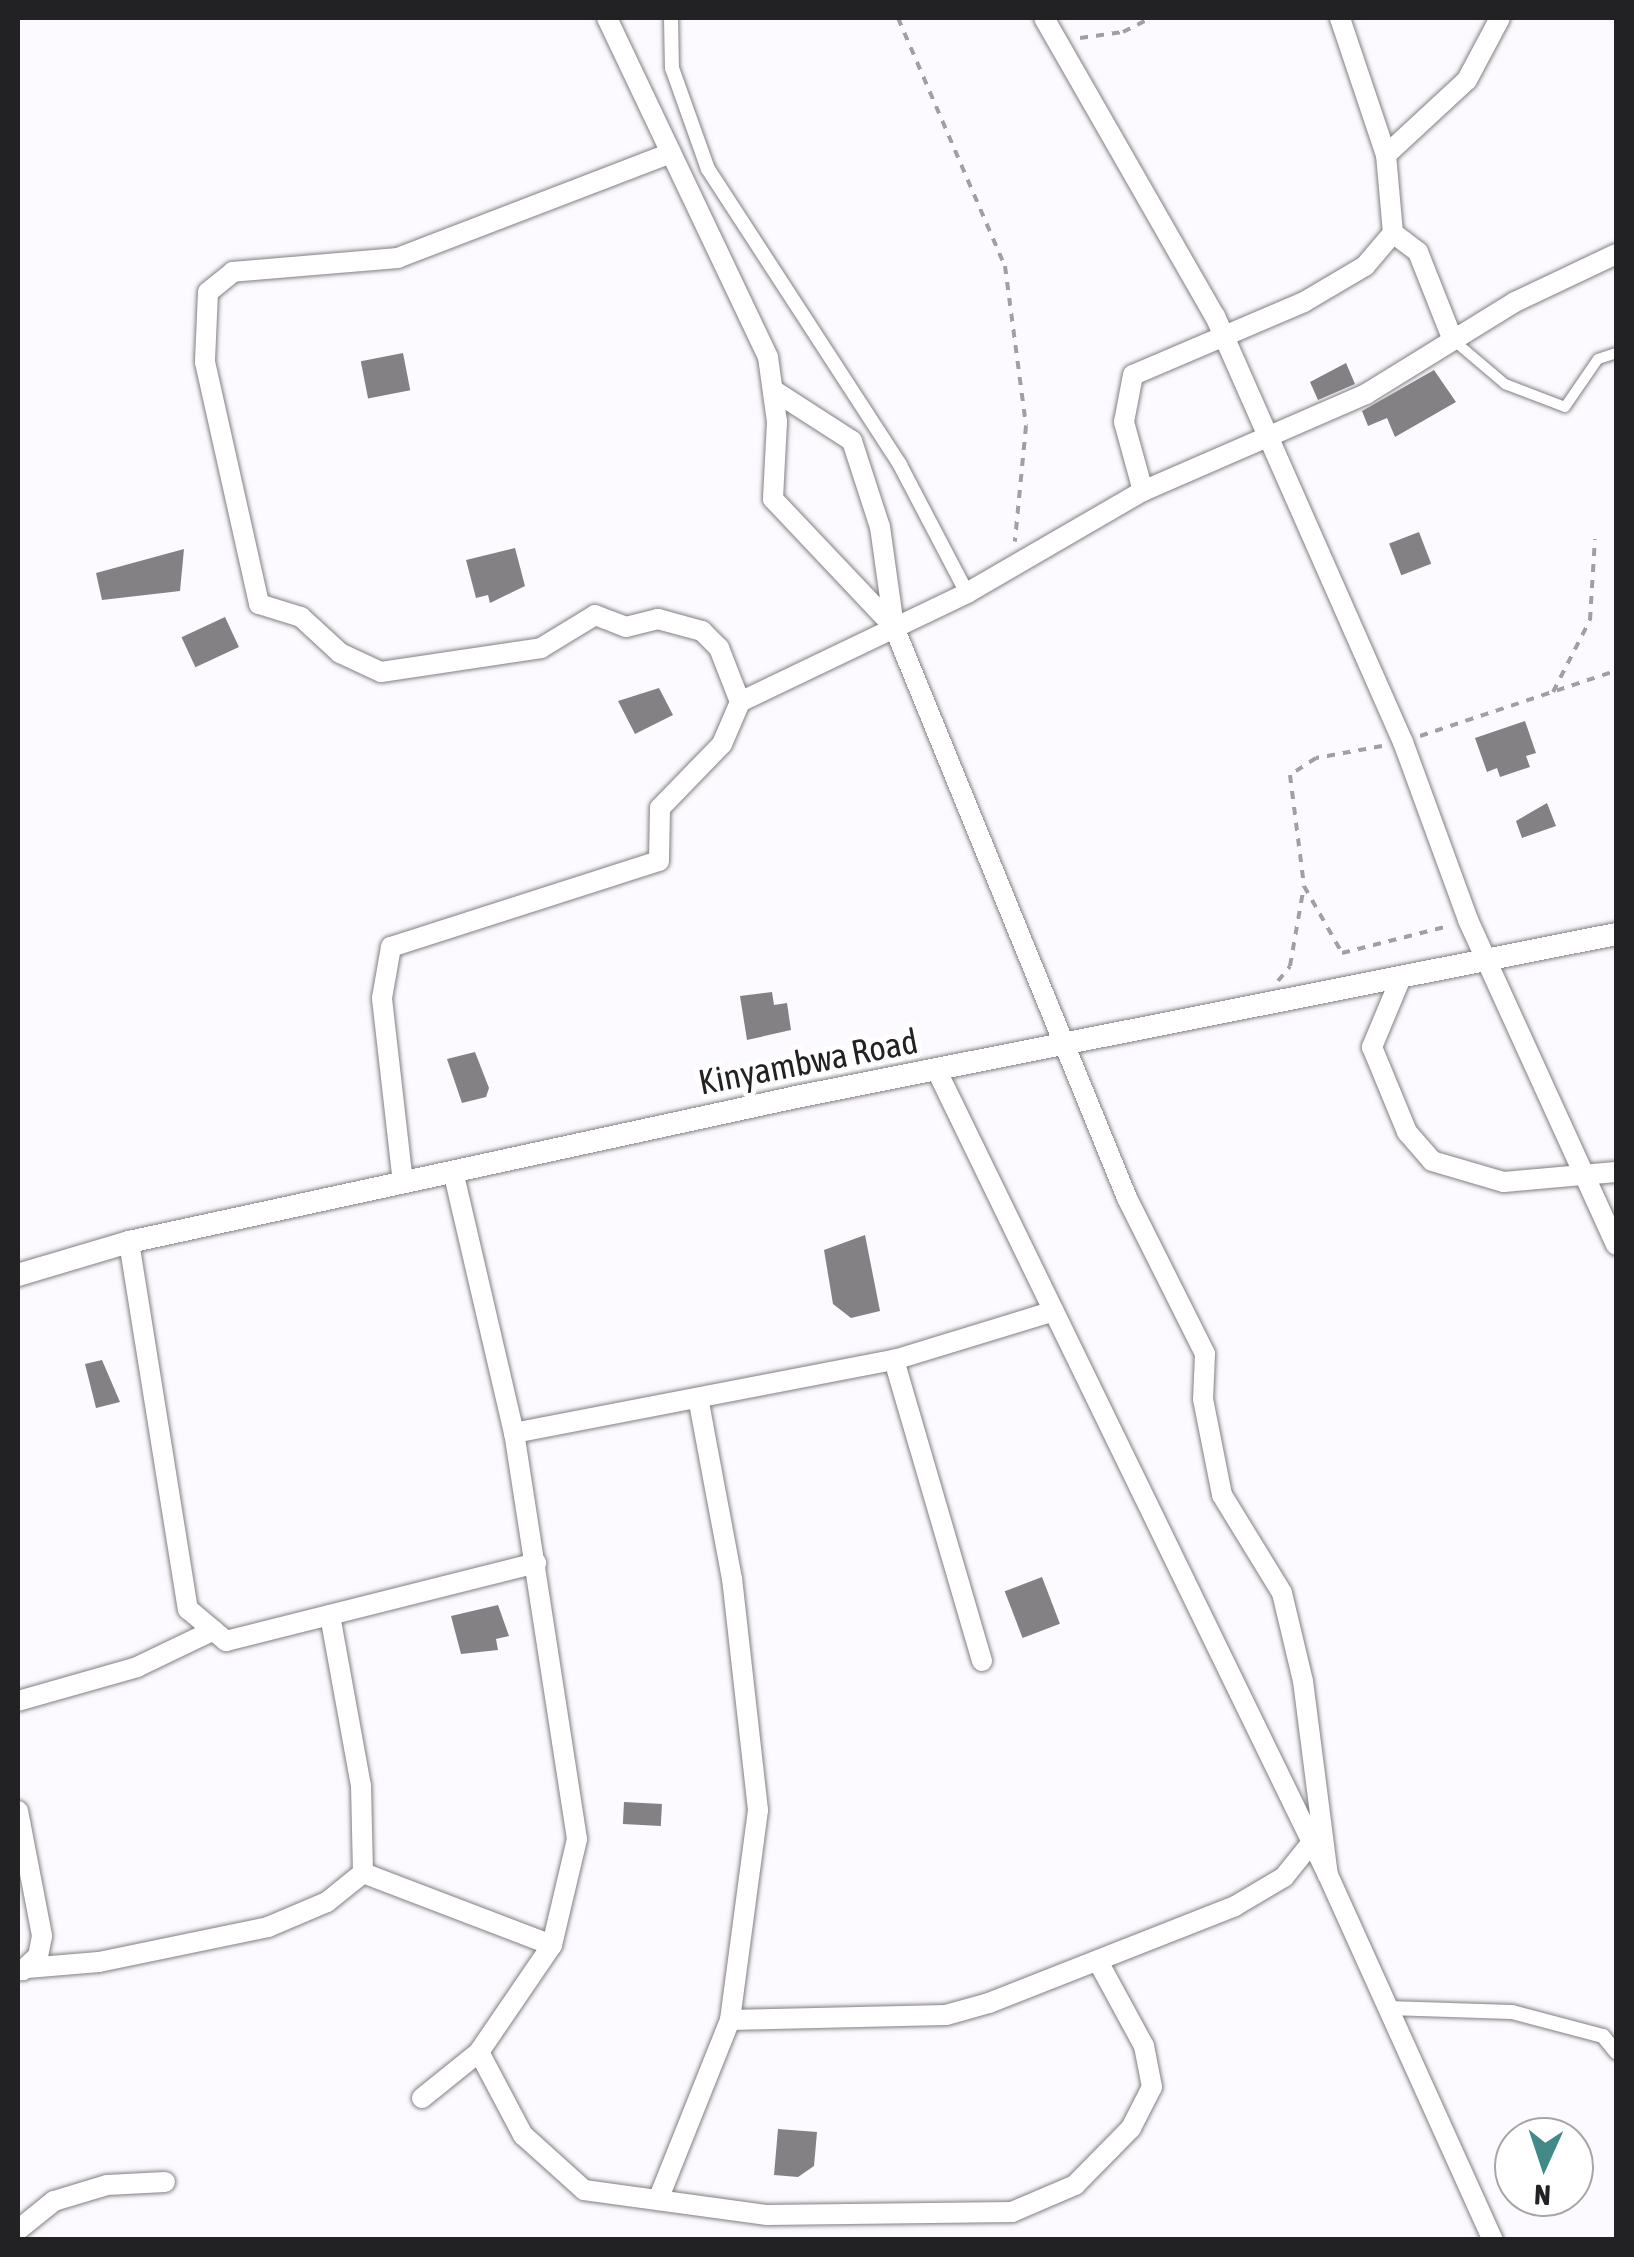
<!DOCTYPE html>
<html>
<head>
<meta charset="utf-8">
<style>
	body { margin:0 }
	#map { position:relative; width:1634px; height:2257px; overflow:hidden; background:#fcfafe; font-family:"Asap Condensed",sans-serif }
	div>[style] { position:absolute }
	.building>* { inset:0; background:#848185; transform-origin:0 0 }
	.path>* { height:4px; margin-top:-2px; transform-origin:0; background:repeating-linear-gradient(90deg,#a19fa2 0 8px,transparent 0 16px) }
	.roads { filter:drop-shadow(0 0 2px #827f83) drop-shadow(0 0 2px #827f83) }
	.service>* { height:10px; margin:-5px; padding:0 5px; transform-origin:5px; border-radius:5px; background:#fff }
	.pedestrian>* { height:14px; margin:-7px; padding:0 7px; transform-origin:7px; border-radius:7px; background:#fff }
	.minor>* { height:20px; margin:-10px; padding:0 10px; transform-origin:10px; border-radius:10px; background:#fff }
	.tertiary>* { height:22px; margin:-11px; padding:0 11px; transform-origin:11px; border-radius:11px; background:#fff }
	span { translate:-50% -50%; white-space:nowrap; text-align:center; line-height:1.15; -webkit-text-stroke:10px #fff; paint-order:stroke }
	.street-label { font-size:35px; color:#222123 }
	.frame { position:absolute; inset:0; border:20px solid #222123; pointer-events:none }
	.north { position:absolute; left:1494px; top:2117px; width:100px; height:100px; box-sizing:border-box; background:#fff; border:2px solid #a7a6a7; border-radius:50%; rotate:183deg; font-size:28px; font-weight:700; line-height:40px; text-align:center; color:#222123 }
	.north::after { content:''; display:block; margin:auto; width:35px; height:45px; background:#428a8a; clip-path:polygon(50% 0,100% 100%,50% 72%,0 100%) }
</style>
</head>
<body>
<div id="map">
	<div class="building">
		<i style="left:403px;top:353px;width:38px;height:43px;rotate:79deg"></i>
		<i style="clip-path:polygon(1346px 363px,1355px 384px,1318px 400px,1310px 382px)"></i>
		<i style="clip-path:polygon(1434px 370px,1456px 402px,1395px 437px,1387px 418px,1368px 426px,1362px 411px)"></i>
		<i style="left:1419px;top:532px;width:34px;height:32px;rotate:69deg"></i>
		<i style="clip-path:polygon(515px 548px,525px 586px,490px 603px,488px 595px,476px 598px,466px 560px)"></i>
		<i style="clip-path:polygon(184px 549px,180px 591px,102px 600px,96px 573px)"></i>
		<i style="left:225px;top:617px;width:33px;height:48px;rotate:65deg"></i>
		<i style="clip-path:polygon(659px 688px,673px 715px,635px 734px,618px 701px)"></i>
		<i style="clip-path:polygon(1525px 721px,1536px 753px,1526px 756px,1530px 767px,1500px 777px,1497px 768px,1487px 772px,1475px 738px)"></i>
		<i style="clip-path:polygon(1547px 803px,1556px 826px,1522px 838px,1516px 821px)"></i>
		<i style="clip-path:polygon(772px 992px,774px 1005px,787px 1003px,791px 1030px,747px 1040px,740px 996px)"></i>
		<i style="clip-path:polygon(475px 1052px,489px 1088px,486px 1097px,462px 1103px,447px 1059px)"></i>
		<i style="clip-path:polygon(865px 1235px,880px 1311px,851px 1318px,833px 1304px,824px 1250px)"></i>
		<i style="clip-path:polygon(102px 1360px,120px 1402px,96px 1408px,85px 1364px)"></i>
		<i style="left:1042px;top:1577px;width:50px;height:40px;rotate:69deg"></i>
		<i style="clip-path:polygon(498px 1605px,509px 1636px,496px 1639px,498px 1650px,461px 1654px,451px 1616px)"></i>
		<i style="left:624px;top:1802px;width:38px;height:22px;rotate:3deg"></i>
		<i style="clip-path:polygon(778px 2129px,817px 2132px,814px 2166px,798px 2177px,774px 2175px)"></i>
	</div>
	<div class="path">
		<i style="left:898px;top:18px;width:270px;rotate:66.7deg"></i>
		<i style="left:1005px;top:266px;width:161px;rotate:82.5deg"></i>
		<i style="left:1026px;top:426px;width:116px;rotate:95.5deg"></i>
		<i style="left:1080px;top:38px;width:43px;rotate:-7.9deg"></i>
		<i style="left:1123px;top:32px;width:30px;rotate:-27deg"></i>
		<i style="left:1553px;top:692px;width:81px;rotate:-62.8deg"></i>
		<i style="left:1590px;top:620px;width:81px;rotate:-86.5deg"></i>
		<i style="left:1420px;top:736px;width:206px;rotate:-18.4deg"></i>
		<i style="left:1382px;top:746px;width:67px;rotate:169.7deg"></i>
		<i style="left:1316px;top:758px;width:31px;rotate:147deg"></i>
		<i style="left:1290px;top:775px;width:112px;rotate:82.8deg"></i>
		<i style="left:1304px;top:886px;width:77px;rotate:60.4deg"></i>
		<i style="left:1342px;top:953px;width:110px;rotate:-14.2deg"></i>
		<i style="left:1278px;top:981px;width:19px;rotate:-51deg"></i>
		<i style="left:1290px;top:966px;width:81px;rotate:-80.1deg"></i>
	</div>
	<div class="roads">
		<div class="service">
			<i style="left:1452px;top:339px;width:70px;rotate:40.3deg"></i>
			<i style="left:1505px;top:384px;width:64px;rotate:21deg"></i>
			<i style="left:1565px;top:407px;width:58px;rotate:-55.5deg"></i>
			<i style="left:1598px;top:359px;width:19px;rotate:-18deg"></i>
		</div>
		<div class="pedestrian">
			<i style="left:671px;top:18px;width:50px;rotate:88.9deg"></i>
			<i style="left:672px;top:68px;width:107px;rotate:70.4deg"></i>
			<i style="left:708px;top:169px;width:353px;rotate:57deg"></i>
			<i style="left:900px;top:465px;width:144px;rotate:62.4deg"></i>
			<i style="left:1388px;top:2008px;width:124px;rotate:1.8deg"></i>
			<i style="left:1512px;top:2012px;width:94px;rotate:14.8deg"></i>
			<i style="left:1603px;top:2036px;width:21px;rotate:51deg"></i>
		</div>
		<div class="minor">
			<i style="left:607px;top:18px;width:375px;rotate:64.6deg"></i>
			<i style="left:768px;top:357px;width:66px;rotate:82.1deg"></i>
			<i style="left:777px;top:422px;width:77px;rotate:93deg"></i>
			<i style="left:773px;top:499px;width:176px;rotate:46.6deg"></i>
			<i style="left:894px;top:627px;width:617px;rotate:67.8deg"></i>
			<i style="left:1127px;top:1198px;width:174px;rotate:63.4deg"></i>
			<i style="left:1205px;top:1354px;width:45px;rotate:92.5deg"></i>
			<i style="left:1203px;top:1399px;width:98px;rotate:78.8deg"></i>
			<i style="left:1222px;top:1495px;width:115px;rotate:58.5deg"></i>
			<i style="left:1282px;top:1593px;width:90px;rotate:76.6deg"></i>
			<i style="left:1303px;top:1681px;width:196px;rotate:82.7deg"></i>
			<i style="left:1044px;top:18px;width:344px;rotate:60.2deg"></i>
			<i style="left:1215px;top:316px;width:466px;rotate:66.2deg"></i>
			<i style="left:1403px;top:742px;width:189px;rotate:69.9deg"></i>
			<i style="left:1468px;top:920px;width:357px;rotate:65.5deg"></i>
			<i style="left:671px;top:153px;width:292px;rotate:159deg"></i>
			<i style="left:398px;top:258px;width:166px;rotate:175.2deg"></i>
			<i style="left:233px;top:272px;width:32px;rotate:141deg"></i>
			<i style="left:208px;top:292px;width:70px;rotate:92.5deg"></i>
			<i style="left:205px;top:362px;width:248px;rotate:77.4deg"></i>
			<i style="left:259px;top:604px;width:44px;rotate:17.2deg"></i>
			<i style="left:301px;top:617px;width:53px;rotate:42.7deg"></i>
			<i style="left:340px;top:653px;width:45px;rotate:24.9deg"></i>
			<i style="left:381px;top:672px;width:162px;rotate:-8.5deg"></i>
			<i style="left:541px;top:648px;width:63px;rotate:-31.4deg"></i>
			<i style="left:595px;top:615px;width:33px;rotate:21deg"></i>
			<i style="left:626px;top:627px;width:33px;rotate:-14deg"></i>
			<i style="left:658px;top:619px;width:46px;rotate:15.3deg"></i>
			<i style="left:702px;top:631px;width:24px;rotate:45deg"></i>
			<i style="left:719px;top:648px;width:58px;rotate:68.7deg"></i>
			<i style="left:1386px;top:155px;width:110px;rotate:-42.8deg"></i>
			<i style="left:1467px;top:80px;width:70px;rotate:-62deg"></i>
			<i style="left:1393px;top:233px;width:31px;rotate:37deg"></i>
			<i style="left:1418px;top:252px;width:92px;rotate:68.4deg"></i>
			<i style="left:773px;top:390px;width:94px;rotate:32.8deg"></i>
			<i style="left:852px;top:441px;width:90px;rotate:72deg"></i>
			<i style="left:880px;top:527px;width:101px;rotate:82deg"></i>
			<i style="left:1143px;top:491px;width:72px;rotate:-105.4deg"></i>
			<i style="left:1124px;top:422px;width:48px;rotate:-79.2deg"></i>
			<i style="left:1133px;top:375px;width:186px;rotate:-23.1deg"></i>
			<i style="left:1304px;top:302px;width:71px;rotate:-30.5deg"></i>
			<i style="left:1365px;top:266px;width:43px;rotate:-49.7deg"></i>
			<i style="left:1393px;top:233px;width:78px;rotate:-95.1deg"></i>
			<i style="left:1386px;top:155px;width:145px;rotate:-108.6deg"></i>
			<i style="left:1400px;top:980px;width:73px;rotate:112.7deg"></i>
			<i style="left:1372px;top:1047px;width:92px;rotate:67.6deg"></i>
			<i style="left:1407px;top:1132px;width:38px;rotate:49deg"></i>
			<i style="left:1432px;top:1161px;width:75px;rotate:16.3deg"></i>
			<i style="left:1504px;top:1182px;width:112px;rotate:-5.1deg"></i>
			<i style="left:937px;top:1071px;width:894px;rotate:64.07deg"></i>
			<i style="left:1328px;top:1875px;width:401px;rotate:65.7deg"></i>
			<i style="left:453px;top:1171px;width:269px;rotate:76.9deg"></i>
			<i style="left:403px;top:1183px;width:186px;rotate:-96.5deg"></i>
			<i style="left:382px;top:998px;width:52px;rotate:-80deg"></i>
			<i style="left:391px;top:947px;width:281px;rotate:-17.8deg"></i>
			<i style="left:659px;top:861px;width:53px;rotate:-88.9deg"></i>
			<i style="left:660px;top:808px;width:89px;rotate:-45.9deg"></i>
			<i style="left:722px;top:744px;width:46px;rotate:-66.8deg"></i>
			<i style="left:740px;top:702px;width:252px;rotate:-25.6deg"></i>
			<i style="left:967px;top:593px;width:203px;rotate:-30.1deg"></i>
			<i style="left:1143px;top:491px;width:243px;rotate:-23.5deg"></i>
			<i style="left:1366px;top:394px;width:175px;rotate:-31.7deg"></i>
			<i style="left:1515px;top:302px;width:112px;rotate:-25.4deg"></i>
			<i style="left:129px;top:1242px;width:372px;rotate:80.9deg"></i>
			<i style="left:188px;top:1609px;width:50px;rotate:40.1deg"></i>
			<i style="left:226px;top:1641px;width:320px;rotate:-14.1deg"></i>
			<i style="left:982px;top:1661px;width:314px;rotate:-106.3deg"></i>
			<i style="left:894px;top:1360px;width:167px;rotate:-17deg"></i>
			<i style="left:18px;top:1701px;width:124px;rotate:-15.9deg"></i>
			<i style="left:137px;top:1667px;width:85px;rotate:-25.7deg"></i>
			<i style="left:18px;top:1811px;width:127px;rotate:79.1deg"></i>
			<i style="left:42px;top:1936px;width:20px;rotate:101deg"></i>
			<i style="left:38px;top:1956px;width:21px;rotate:137deg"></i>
			<i style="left:363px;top:1873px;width:202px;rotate:20.9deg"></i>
			<i style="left:27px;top:1968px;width:72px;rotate:-4.8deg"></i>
			<i style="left:99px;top:1962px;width:173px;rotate:-11.7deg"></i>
			<i style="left:268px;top:1927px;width:64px;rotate:-23deg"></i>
			<i style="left:327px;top:1902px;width:46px;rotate:-38.9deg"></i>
			<i style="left:363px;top:1873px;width:87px;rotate:-91.3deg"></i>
			<i style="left:361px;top:1786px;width:174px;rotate:-100.3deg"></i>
			<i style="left:730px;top:2020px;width:216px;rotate:-1.3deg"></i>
			<i style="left:946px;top:2015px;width:45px;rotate:-15.6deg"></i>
			<i style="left:989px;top:2003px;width:264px;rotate:-21.5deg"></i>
			<i style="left:1235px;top:1906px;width:57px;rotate:-30.6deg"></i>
			<i style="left:1284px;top:1877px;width:45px;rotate:-51.3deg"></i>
			<i style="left:479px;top:2052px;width:94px;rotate:62.1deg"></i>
			<i style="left:523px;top:2135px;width:82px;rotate:42deg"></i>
			<i style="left:584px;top:2190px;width:185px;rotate:7.8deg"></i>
			<i style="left:767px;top:2215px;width:245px;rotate:-0.7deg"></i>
			<i style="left:1012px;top:2212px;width:69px;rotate:-23.2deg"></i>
			<i style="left:1075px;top:2185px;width:80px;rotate:-45.5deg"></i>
			<i style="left:1131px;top:2128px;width:46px;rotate:-62.9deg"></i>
			<i style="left:1152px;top:2087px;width:42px;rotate:-101deg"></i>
			<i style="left:1144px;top:2046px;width:92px;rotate:-118.5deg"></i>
			<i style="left:422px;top:2098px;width:73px;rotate:-38.9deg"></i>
			<i style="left:479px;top:2052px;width:130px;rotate:-55.7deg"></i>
			<i style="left:552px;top:1945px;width:109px;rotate:-76.7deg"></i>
			<i style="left:577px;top:1839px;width:411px;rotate:-98.8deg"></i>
			<i style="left:514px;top:1433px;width:387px;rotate:-10.9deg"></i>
			<i style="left:658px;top:2200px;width:194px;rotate:-68.2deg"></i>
			<i style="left:730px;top:2020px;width:212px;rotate:-82.4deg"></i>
			<i style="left:758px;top:1810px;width:232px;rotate:-96.4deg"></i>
			<i style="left:732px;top:1579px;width:184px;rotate:-100.6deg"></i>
			<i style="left:18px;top:2230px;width:46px;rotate:-38.9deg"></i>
			<i style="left:54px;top:2201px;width:55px;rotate:-16.8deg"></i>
			<i style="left:107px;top:2185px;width:58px;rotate:-3deg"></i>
		</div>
		<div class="tertiary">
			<i style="left:18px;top:1275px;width:116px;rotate:-16.6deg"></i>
			<i style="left:129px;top:1242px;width:683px;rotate:-12.26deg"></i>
			<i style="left:796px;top:1097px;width:836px;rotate:-11.24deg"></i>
		</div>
	</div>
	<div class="street-label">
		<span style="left:808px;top:1061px;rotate:-11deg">Kinyambwa Road</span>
	</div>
	<div class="frame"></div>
	<div class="north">N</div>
</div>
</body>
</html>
